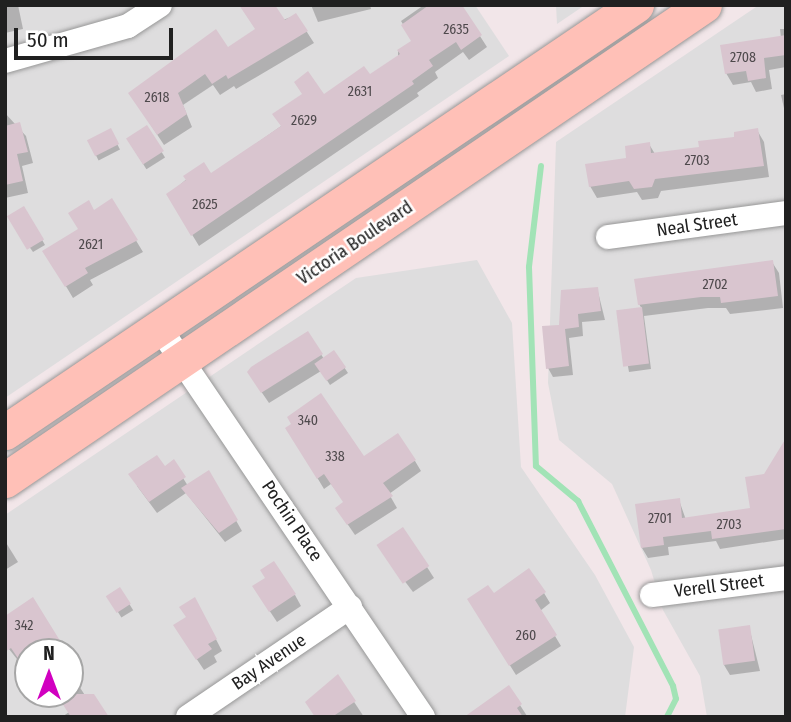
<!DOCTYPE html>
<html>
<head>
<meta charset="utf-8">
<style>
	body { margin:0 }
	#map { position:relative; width:791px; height:722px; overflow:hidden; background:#f2e6e9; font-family:"Fira Sans Condensed",sans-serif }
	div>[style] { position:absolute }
	.residential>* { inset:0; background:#deddde }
	.shadow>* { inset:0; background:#0003; transform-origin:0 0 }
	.stream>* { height:6px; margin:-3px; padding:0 3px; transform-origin:3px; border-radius:3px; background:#a2e3b6 }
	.building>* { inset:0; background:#d9c5cf; transform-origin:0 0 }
	.roads { filter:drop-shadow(0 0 2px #979797) drop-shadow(0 0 2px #979797) }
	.street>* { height:24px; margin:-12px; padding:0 12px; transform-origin:12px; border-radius:12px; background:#fff }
	.secondary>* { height:35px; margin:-17.5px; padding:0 17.5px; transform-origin:17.5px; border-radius:17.5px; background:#ffc0b7 }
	span { translate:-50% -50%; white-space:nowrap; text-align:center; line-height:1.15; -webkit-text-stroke:5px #fff; paint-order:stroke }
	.number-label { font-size:14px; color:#4e494c }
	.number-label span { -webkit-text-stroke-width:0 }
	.street-label { font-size:18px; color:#202020 }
	.frame { position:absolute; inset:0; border:7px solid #202020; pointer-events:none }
	.north { position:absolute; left:14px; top:638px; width:70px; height:70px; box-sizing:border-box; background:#fff; border:2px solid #a6a6a6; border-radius:50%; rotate:0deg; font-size:19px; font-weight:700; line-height:28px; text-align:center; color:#202020 }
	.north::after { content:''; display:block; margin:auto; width:24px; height:32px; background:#d100c0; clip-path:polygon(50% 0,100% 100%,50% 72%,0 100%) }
	.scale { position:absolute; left:14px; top:28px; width:159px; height:32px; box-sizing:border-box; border:4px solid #202020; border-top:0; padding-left:9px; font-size:21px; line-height:24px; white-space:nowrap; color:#202020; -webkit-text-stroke:5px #fff; paint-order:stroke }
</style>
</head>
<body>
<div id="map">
	<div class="residential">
		<i style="clip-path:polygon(5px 5px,475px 5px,509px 56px,5px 398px)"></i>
		<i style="clip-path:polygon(556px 5px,585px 5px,557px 24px)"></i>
		<i style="clip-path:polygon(759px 5px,786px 5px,786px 717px,707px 717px,700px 676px,663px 610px,651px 570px,612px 484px,559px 440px,548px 383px,556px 142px)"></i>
		<i style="clip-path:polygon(evenodd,477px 260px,512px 323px,521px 467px,595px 575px,634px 647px,625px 717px,5px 717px,5px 515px,356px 278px,477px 260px,28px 652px,70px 652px,70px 694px,28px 694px,28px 652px)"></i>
	</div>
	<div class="shadow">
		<i style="clip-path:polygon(5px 5px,18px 5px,23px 29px,5px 33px)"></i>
		<i style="clip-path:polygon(311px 5px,370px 5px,371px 9px,318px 22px)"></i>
		<i style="clip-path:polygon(424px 5px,460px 5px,487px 47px,469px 60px,463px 52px,435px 72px,438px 78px,417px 93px,419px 96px,199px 246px,168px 195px,203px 165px,210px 176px,324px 96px,398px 70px,398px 51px,413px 41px,401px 21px)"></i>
		<i style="clip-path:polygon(296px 15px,314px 43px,236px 89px,234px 86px,220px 95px,213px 85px,183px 105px,192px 127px,164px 145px,137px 104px,257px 30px)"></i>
		<i style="clip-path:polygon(780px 29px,786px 29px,786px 67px,769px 70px,772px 89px,756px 92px,751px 82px,733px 85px,726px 73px,781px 38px)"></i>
		<i style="clip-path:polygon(786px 94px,786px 117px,781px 95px)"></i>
		<i style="clip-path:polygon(5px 113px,26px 136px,33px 163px,22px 166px,28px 193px,5px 198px)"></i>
		<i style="left:146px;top:127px;width:36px;height:22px;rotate:58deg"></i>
		<i style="left:110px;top:130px;width:22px;height:24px;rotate:63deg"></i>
		<i style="clip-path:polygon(757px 130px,764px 142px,769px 177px,661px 191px,658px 198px,642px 200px,637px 192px,597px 198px,590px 186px,649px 144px,655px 154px,701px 148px)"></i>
		<i style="clip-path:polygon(112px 201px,143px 252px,90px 280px,93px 285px,73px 298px,45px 251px,80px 230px,93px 212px)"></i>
		<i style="clip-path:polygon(24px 208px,45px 245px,33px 252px,12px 222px)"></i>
		<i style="clip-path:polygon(772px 262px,779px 273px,783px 308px,730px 314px,726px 308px,708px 308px,644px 316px,651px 369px,629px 372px,618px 312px,642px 309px,639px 304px)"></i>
		<i style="clip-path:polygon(597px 288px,605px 320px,582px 322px,583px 336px,569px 338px,573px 375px,553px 377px,548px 368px,561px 326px)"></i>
		<i style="clip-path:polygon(308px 334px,324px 359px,334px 352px,348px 373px,330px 385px,321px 371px,269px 403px,256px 384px)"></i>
		<i style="clip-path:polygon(288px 429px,363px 458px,415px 461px,421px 471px,389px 494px,397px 508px,355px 535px,344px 519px,345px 503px,331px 484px,324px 489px)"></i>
		<i style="clip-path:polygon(786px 453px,786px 539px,720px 549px,716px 541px,668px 547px,669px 555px,648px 558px,642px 548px,679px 500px,686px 520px,752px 510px,765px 476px)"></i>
		<i style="clip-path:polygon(173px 462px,188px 486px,209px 473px,242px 531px,225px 542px,186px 493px,157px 513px,137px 486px)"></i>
		<i style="clip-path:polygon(5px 541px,18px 562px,5px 570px)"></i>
		<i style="clip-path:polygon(378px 546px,427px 567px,434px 578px,413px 592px)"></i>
		<i style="left:120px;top:589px;width:25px;height:14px;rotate:58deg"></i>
		<i style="clip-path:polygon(544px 593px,550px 603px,540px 611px,561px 646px,516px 675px,475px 610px,494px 595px)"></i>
		<i style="clip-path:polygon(295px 595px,301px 606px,277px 622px,261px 598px)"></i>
		<i style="clip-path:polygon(201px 610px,222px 651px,214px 656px,217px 662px,204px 670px,182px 637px)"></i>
		<i style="clip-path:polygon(749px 627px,760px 671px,730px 675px,724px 665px)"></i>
		<i style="clip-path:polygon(5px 644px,65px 652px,28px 652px,28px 673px)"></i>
		<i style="clip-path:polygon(70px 660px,77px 683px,92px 706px,107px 717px,62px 717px,69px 712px,56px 694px,70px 694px)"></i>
		<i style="clip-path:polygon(337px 676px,364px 717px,316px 717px)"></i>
		<i style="clip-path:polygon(509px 688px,527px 716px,473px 717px)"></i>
	</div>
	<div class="stream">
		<i style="left:541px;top:166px;width:102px;rotate:96.8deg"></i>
		<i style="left:529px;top:267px;width:199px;rotate:88deg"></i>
		<i style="left:536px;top:466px;width:55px;rotate:39.8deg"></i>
		<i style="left:578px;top:501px;width:208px;rotate:62.8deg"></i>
		<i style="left:673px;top:686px;width:13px;rotate:77deg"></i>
		<i style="left:676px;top:699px;width:20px;rotate:117deg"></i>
	</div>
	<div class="building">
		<i style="clip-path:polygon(239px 5px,275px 5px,285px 20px,296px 13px,308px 31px,228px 79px,226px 75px,212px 84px,205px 74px,178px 93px,187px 114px,157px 135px,128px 93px,216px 29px,228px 47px,255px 29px)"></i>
		<i style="clip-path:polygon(429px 5px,462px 5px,482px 35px,461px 50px,456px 42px,429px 60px,433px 66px,412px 81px,414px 84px,191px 236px,166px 194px,186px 180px,183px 176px,204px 162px,211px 173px,281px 126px,272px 114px,302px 94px,294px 82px,308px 71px,324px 94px,364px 66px,370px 74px,400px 54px,397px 50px,411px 41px,401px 25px)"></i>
		<i style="clip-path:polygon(786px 35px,786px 55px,764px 58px,766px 78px,748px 81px,746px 71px,725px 74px,720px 45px)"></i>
		<i style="clip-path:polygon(20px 122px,28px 152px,17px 154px,23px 181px,5px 185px,5px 126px)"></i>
		<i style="left:147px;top:125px;width:31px;height:25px;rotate:57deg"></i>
		<i style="left:111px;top:128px;width:18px;height:27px;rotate:63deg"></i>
		<i style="clip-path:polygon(758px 128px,764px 166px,655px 179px,652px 187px,634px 189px,629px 181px,589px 187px,585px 164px,626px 158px,625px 146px,650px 142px,651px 153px,699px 147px,698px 141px,734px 137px,734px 132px)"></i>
		<i style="clip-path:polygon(112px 198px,138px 240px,85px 268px,88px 273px,65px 287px,42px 251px,78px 229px,68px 213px,89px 200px,94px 210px)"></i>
		<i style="left:24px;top:206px;width:39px;height:20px;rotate:59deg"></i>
		<i style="clip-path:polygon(773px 260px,778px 296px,721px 303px,720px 297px,701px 297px,638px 305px,634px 279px)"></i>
		<i style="clip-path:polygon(598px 287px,601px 311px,578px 314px,579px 327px,565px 329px,569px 366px,546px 369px,542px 326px,559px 325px,561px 290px)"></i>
		<i style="left:642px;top:307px;width:57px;height:26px;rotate:83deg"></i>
		<i style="clip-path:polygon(308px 331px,323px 354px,261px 393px,247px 372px,251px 367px)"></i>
		<i style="left:334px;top:350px;width:21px;height:24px;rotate:55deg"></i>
		<i style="clip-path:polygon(321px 393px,364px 456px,398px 433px,416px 460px,383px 483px,393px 496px,347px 525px,335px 508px,343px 502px,324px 474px,317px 479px,285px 428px,291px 424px,287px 417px)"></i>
		<i style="clip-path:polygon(786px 438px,786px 529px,712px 539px,711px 531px,663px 537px,664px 545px,641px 548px,635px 504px,680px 498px,682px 518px,750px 508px,745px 477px,764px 474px)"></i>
		<i style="clip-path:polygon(157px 455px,165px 466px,174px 459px,186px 477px,149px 502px,128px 474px)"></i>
		<i style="clip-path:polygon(209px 470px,238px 520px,219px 533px,181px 488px)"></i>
		<i style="left:403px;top:527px;width:47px;height:32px;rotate:56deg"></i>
		<i style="clip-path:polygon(274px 561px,296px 594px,269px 612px,252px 586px,265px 578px,260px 570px)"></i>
		<i style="clip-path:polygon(529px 568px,546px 592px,535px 600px,557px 635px,509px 666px,467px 599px,488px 585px,494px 593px)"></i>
		<i style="left:120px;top:587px;width:20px;height:17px;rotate:57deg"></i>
		<i style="clip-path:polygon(33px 597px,67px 652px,28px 652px,28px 673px,11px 648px,5px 652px,5px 616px)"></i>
		<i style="clip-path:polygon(195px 597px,217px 639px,208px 644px,212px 649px,196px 660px,173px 625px,186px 617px,179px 607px)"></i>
		<i style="left:750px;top:625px;width:36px;height:32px;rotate:82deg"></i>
		<i style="clip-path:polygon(338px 674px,356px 701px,332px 717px,315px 717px,305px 702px)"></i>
		<i style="clip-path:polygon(509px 685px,522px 704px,517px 708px,523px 717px,464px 717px)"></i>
		<i style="clip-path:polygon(56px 694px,94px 694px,109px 717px,71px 717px)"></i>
	</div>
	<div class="roads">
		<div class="street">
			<i style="left:5px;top:61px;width:128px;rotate:-15.9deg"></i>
			<i style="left:128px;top:26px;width:38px;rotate:-33deg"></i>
			<i style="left:608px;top:237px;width:180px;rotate:-7.7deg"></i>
			<i style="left:159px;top:327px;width:471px;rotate:55.9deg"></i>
			<i style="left:652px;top:595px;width:135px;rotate:-7.2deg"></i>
			<i style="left:188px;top:717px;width:196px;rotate:-34.2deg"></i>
		</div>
		<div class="secondary">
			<i style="left:5px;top:432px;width:762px;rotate:-34.09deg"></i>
			<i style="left:5px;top:480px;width:845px;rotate:-34.2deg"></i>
		</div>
	</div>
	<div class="number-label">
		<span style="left:456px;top:30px">2635</span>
		<span style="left:743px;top:58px">2708</span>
		<span style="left:360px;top:92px">2631</span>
		<span style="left:157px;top:98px">2618</span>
		<span style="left:304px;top:121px">2629</span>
		<span style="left:697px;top:161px">2703</span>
		<span style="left:205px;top:205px">2625</span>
		<span style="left:91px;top:245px">2621</span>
		<span style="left:715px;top:285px">2702</span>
		<span style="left:308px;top:421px">340</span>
		<span style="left:335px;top:457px">338</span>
		<span style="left:660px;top:519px">2701</span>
		<span style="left:729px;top:525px">2703</span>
		<span style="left:24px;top:626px">342</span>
		<span style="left:526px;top:636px">260</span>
	</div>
	<div class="street-label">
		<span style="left:697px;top:225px;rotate:-8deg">Neal Street</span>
		<span style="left:355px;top:243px;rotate:-34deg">Victoria Boulevard</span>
		<span style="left:292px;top:521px;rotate:56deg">Pochin Place</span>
		<span style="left:719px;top:586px;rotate:-7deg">Verell Street</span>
		<span style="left:269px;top:662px;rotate:-34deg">Bay Avenue</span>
	</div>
	<div class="frame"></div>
	<div class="north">N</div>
	<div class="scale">50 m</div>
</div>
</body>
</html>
